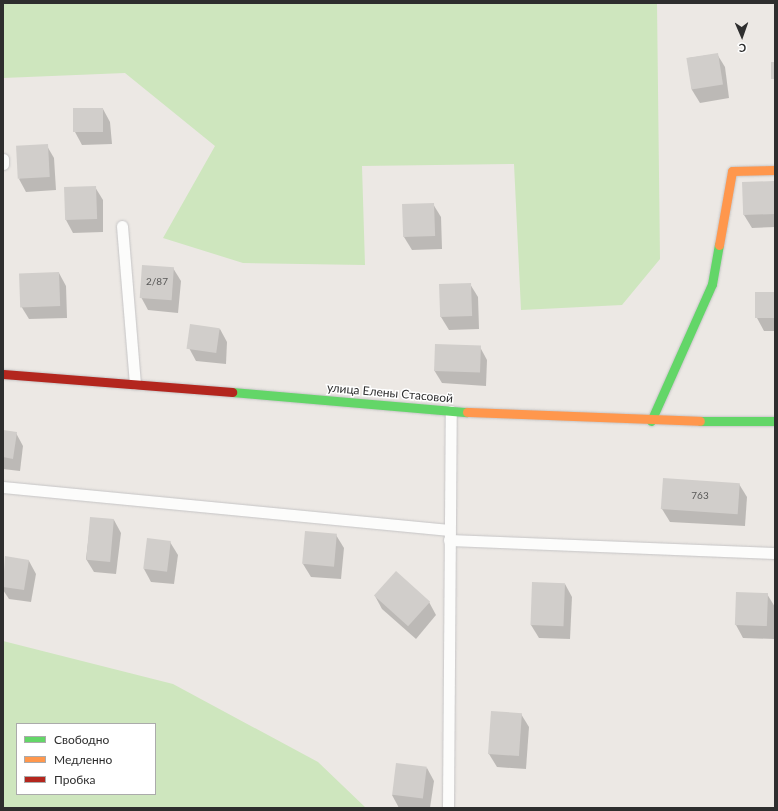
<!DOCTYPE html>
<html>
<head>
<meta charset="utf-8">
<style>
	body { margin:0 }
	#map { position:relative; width:778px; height:811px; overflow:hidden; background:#ece8e4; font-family:Lato,sans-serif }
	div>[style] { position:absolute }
	.green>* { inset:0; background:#cee6be }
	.shadow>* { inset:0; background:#0003 }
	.building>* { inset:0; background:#d1cecb; transform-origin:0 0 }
	.roads { filter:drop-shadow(0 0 1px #c5c4c5) drop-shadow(0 0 1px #c5c4c5) }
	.lane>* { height:11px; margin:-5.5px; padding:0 5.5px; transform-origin:5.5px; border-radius:5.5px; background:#fcfcfb }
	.fast>* { height:9px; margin:-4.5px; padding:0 4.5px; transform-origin:4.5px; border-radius:4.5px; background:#63d668 }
	.slow>* { height:9px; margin:-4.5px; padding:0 4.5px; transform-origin:4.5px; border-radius:4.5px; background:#ff974d }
	.jam>* { height:9px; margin:-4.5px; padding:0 4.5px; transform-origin:4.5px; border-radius:4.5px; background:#b3261e }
	span { translate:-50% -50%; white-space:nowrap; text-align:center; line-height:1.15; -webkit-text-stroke:3px #fff; paint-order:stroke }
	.number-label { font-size:10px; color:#585857 }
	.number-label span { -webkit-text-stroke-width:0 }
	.street-label { font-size:12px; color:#2e2e2e }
	.frame { position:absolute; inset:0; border:4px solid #2e2e2e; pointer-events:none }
	.legend { position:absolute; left:16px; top:723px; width:140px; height:72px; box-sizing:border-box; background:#fff; border:1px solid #ababab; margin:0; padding:5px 7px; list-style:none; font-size:12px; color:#2e2e2e }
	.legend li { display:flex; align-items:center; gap:8px; height:20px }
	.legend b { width:20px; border:1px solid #ababab }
	.north { position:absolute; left:722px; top:16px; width:40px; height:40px; -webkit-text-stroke:3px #fff; paint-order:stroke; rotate:178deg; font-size:11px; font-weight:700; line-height:16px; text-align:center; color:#2e2e2e }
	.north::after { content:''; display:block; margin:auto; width:14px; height:18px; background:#2e2e2e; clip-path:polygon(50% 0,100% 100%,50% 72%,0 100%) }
</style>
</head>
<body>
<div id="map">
	<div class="green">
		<i style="clip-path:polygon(3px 3px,657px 3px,660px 259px,622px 305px,521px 310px,514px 164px,362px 166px,365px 265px,243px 263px,163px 238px,215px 146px,125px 73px,3px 78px)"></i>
		<i style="clip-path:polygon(evenodd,3px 641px,173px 684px,318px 762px,366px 808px,3px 808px,3px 641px,17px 724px,155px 724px,155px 794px,17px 794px,17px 724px)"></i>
	</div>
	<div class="shadow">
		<i style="clip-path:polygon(717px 54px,725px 67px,729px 98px,700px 103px,692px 90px,688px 58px)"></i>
		<i style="clip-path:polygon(74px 109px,103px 109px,110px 122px,112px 144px,82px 145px,75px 132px)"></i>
		<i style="clip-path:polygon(47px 146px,54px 158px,56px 190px,26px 192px,19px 179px)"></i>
		<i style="clip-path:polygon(773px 182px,775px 227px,752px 228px,744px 215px)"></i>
		<i style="clip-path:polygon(95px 187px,103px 200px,103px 232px,73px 233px,66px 220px)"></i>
		<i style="clip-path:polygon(433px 204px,441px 217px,442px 249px,412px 250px,404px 237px)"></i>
		<i style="clip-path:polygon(173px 268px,181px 281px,178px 313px,148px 310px,141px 297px)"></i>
		<i style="clip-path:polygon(59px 273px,66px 286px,67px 318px,29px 319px,21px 306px)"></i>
		<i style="clip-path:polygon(470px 284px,478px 297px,479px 329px,449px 330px,441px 317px)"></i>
		<i style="clip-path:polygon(756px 293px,775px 293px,775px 331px,764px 331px,757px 318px)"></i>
		<i style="clip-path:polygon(220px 329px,227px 342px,226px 364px,196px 361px,189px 348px)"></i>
		<i style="clip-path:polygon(480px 347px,487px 360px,486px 386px,442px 383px,434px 370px)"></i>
		<i style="clip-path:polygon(3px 431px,16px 433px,23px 446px,20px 471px,3px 469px)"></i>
		<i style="clip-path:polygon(739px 484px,747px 497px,745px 526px,670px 522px,662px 509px)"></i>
		<i style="clip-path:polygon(91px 518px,114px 520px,121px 533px,116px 574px,94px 572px,86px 559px)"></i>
		<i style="clip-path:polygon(336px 535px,344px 548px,341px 579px,311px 577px,303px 564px)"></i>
		<i style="clip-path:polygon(170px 542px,178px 555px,174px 584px,151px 582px,144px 569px)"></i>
		<i style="clip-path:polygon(6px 558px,29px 561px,36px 574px,31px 602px,9px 599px,3px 590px)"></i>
		<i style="clip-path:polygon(565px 584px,572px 597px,570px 639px,539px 638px,531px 625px)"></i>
		<i style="clip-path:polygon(737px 593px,767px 594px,775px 607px,774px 639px,743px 638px,736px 625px)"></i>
		<i style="clip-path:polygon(375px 596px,429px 602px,436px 615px,416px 639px,382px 609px)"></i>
		<i style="clip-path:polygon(521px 714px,529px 727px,526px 769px,497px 767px,489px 754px)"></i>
		<i style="clip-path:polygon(427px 768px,434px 781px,430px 808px,399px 808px,392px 795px)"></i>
	</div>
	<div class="building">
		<i style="left:718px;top:53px;width:32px;height:32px;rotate:81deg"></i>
		<i style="left:771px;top:62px;width:4px;height:17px"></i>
		<i style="left:73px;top:108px;width:30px;height:24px"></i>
		<i style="left:48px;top:144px;width:33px;height:32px;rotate:87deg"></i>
		<i style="left:774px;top:181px;width:33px;height:32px;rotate:88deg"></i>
		<i style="left:96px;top:186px;width:33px;height:32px;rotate:88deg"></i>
		<i style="left:434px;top:203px;width:33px;height:32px;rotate:88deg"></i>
		<i style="left:142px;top:265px;width:32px;height:33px;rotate:4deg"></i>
		<i style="left:59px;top:272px;width:34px;height:40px;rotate:88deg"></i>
		<i style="left:471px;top:283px;width:33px;height:32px;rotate:88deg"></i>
		<i style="left:755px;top:292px;width:20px;height:26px"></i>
		<i style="left:190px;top:324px;width:30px;height:25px;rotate:8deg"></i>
		<i style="left:435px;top:344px;width:46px;height:27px;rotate:2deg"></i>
		<i style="clip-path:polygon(3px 430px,17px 432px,13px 459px,3px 457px)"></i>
		<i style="left:663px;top:478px;width:77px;height:31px;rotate:4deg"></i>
		<i style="left:90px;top:517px;width:24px;height:43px;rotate:5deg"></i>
		<i style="left:305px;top:531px;width:32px;height:33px;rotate:5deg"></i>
		<i style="left:147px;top:538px;width:24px;height:31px;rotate:7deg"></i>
		<i style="clip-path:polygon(5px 556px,29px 560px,24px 590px,3px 587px)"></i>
		<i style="left:396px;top:571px;width:46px;height:33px;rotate:42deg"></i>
		<i style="left:532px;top:582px;width:33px;height:43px;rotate:2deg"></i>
		<i style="left:736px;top:592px;width:32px;height:33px;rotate:2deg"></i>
		<i style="left:491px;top:711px;width:31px;height:43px;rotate:4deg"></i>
		<i style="left:396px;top:763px;width:31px;height:32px;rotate:7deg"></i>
	</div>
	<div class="roads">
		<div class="lane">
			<i style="left:3px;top:164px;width:5px;rotate:-90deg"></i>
			<i style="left:122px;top:226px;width:158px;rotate:85.3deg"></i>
			<i style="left:3px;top:487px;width:448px;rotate:5.5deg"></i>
			<i style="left:449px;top:540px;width:326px;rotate:2.3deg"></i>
			<i style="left:448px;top:808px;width:397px;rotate:-89.6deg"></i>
		</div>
		<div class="fast">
			<i style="left:232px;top:392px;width:236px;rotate:4.9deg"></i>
			<i style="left:651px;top:421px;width:150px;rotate:-66deg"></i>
			<i style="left:712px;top:284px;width:40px;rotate:-80deg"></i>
			<i style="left:700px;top:421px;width:75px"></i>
		</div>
		<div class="slow">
			<i style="left:719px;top:245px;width:75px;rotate:-80deg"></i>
			<i style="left:732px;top:171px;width:43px;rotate:-1.3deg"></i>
			<i style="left:467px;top:412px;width:233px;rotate:2.2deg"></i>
		</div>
		<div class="jam">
			<i style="left:3px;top:374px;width:230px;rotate:4.5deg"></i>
		</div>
	</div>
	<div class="number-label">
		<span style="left:157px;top:282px">2/87</span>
		<span style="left:700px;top:496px">763</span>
	</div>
	<div class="street-label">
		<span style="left:390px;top:393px;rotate:5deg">улица Елены Стасовой</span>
	</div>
	<div class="frame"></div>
	<ul class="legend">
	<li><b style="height:5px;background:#63d668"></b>Свободно</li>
	<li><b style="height:5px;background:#ff974d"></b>Медленно</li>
	<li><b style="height:5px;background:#b3261e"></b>Пробка</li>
	</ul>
	<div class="north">С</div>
</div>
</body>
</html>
